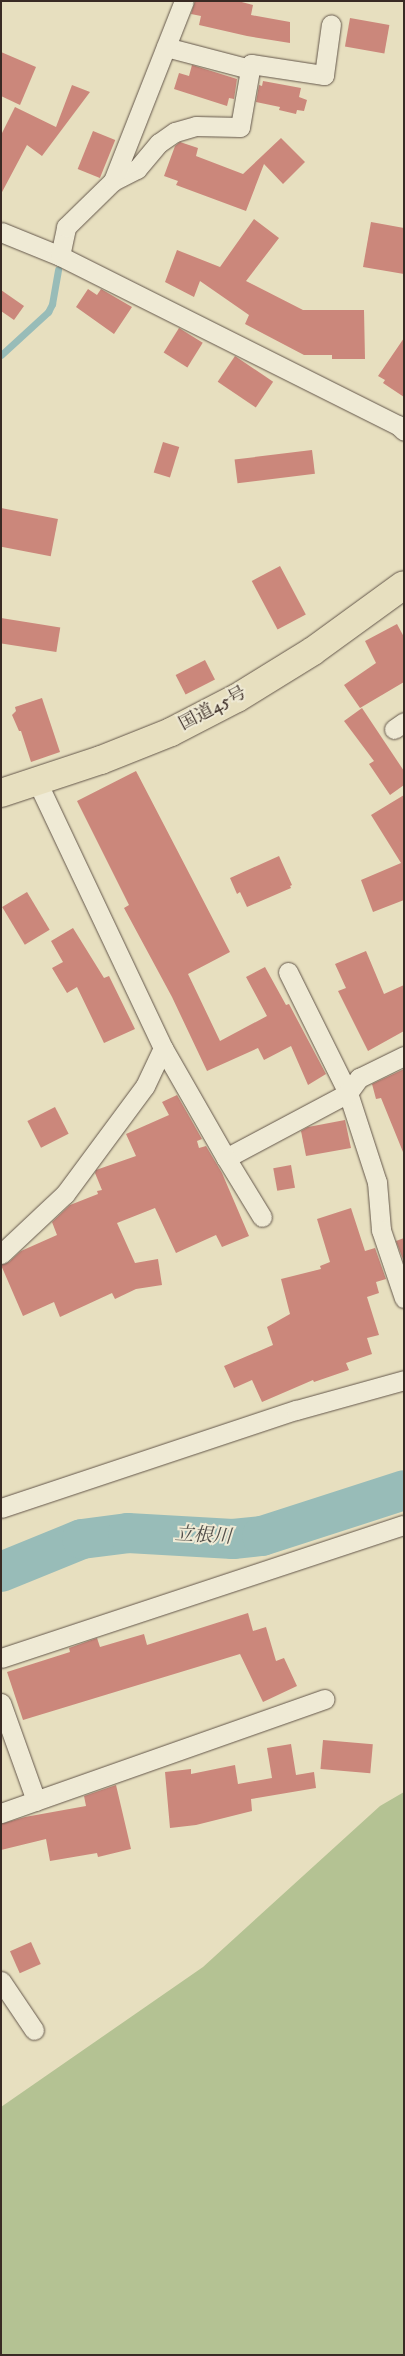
<!DOCTYPE html>
<html>
<head>
<meta charset="utf-8">
<style>
	body { margin:0 }
	#map { position:relative; width:405px; height:2356px; overflow:hidden; background:#e7dfbf; font-family:"IM FELL DW Pica","Noto Serif JP",serif }
	div>[style] { position:absolute }
	.green>* { inset:0; background:#b4c293 }
	.stream>* { height:7px; margin:-3.5px; padding:0 3.5px; transform-origin:3.5px; border-radius:3.5px; background:#98bcb8 }
	.river>* { height:40px; margin:-20px; padding:0 20px; transform-origin:20px; border-radius:20px; background:#98bcb8 }
	.building>* { inset:0; background:#cb877b; transform-origin:0 0 }
	.roads { filter:drop-shadow(0 0 1px #64574b) drop-shadow(0 0 1px #64574b) }
	.minor>* { height:19px; margin:-9.5px; padding:0 9.5px; transform-origin:9.5px; border-radius:9.5px; background:#efead5 }
	.trunk>* { height:28px; margin:-14px; padding:0 14px; transform-origin:14px; border-radius:14px; background:#e7dfbf }
	span { translate:-50% -50%; white-space:nowrap; text-align:center; line-height:1.15; -webkit-text-stroke:4px #efead5; paint-order:stroke }
	.street-label { font-size:18px; color:#392a24 }
	.water-label { font-size:19px; color:#514e49; font-style:italic }
	.frame { position:absolute; inset:0; border:2px solid #392a24; pointer-events:none }
</style>
</head>
<body>
<div id="map">
	<div class="green">
		<i style="clip-path:polygon(404px 1792px,404px 2355px,1px 2355px,1px 2107px,203px 1967px,380px 1806px)"></i>
	</div>
	<div class="stream">
		<i style="left:1px;top:355px;width:64px;rotate:-42.5deg"></i>
		<i style="left:48px;top:312px;width:9px;rotate:-63deg"></i>
		<i style="left:52px;top:304px;width:35px;rotate:-80deg"></i>
	</div>
	<div class="river">
		<i style="left:1px;top:1572px;width:87px;rotate:-22.2deg"></i>
		<i style="left:82px;top:1539px;width:46px;rotate:-7.4deg"></i>
		<i style="left:128px;top:1533px;width:105px;rotate:3.3deg"></i>
		<i style="left:233px;top:1539px;width:29px;rotate:-6deg"></i>
		<i style="left:262px;top:1536px;width:149px;rotate:-17.9deg"></i>
	</div>
	<div class="building">
		<i style="clip-path:polygon(195px 1px,238px 1px,253px 5px,251px 15px,290px 22px,290px 43px,247px 36px,199px 25px,201px 16px,191px 14px)"></i>
		<i style="left:350px;top:18px;width:40px;height:29px;rotate:10deg"></i>
		<i style="clip-path:polygon(1px 52px,36px 67px,20px 105px,1px 96px)"></i>
		<i style="clip-path:polygon(192px 65px,237px 79px,234px 99px,229px 98px,227px 106px,174px 89px,179px 73px,189px 76px)"></i>
		<i style="clip-path:polygon(263px 81px,301px 88px,299px 97px,307px 100px,304px 111px,297px 110px,296px 114px,279px 110px,280px 107px,256px 102px,259px 85px,262px 86px)"></i>
		<i style="clip-path:polygon(72px 85px,90px 92px,42px 156px,27px 145px,1px 194px,1px 135px,15px 107px,56px 127px)"></i>
		<i style="left:93px;top:131px;width:24px;height:41px;rotate:22deg"></i>
		<i style="clip-path:polygon(281px 138px,305px 162px,283px 184px,264px 164px,246px 211px,176px 185px,178px 181px,164px 176px,175px 146px,180px 142px,198px 148px,196px 156px,243px 174px)"></i>
		<i style="clip-path:polygon(254px 219px,279px 238px,246px 281px,303px 310px,364px 310px,365px 359px,332px 359px,332px 355px,304px 355px,245px 324px,249px 315px,200px 281px,194px 297px,165px 282px,177px 250px,220px 267px)"></i>
		<i style="clip-path:polygon(371px 222px,404px 228px,404px 274px,363px 267px)"></i>
		<i style="clip-path:polygon(88px 289px,97px 295px,101px 289px,132px 307px,114px 334px,76px 307px)"></i>
		<i style="clip-path:polygon(1px 290px,24px 306px,14px 320px,1px 311px)"></i>
		<i style="left:179px;top:328px;width:28px;height:29px;rotate:32deg"></i>
		<i style="clip-path:polygon(404px 338px,404px 397px,383px 383px,385px 380px,378px 376px)"></i>
		<i style="left:235px;top:356px;width:46px;height:31px;rotate:34deg"></i>
		<i style="left:163px;top:442px;width:17px;height:32px;rotate:17deg"></i>
		<i style="left:312px;top:450px;width:24px;height:78px;rotate:83deg"></i>
		<i style="left:1px;top:508px;width:58px;height:38px;rotate:11deg"></i>
		<i style="left:280px;top:566px;width:55px;height:32px;rotate:62deg"></i>
		<i style="left:1px;top:618px;width:60px;height:25px;rotate:9deg"></i>
		<i style="clip-path:polygon(397px 624px,404px 637px,404px 682px,360px 708px,344px 685px,376px 663px,365px 641px)"></i>
		<i style="left:205px;top:660px;width:22px;height:33px;rotate:63deg"></i>
		<i style="clip-path:polygon(42px 698px,60px 752px,31px 762px,21px 731px,19px 731px,12px 715px,16px 711px,15px 707px)"></i>
		<i style="clip-path:polygon(362px 708px,404px 771px,404px 785px,390px 795px,369px 764px,374px 761px,344px 721px)"></i>
		<i style="clip-path:polygon(136px 771px,230px 952px,188px 974px,220px 1041px,267px 1016px,246px 977px,265px 967px,286px 1005px,289px 1004px,326px 1074px,308px 1085px,291px 1046px,264px 1060px,258px 1048px,207px 1071px,172px 997px,124px 908px,129px 905px,77px 801px)"></i>
		<i style="clip-path:polygon(404px 795px,404px 900px,373px 912px,361px 880px,401px 863px,371px 815px)"></i>
		<i style="clip-path:polygon(279px 856px,292px 885px,290px 886px,291px 888px,247px 907px,240px 892px,237px 894px,230px 878px)"></i>
		<i style="left:27px;top:892px;width:44px;height:29px;rotate:59deg"></i>
		<i style="clip-path:polygon(73px 928px,104px 978px,109px 976px,135px 1029px,104px 1043px,77px 987px,67px 993px,52px 968px,63px 962px,51px 941px)"></i>
		<i style="clip-path:polygon(366px 951px,384px 994px,404px 985px,404px 1031px,368px 1051px,338px 991px,346px 988px,335px 964px)"></i>
		<i style="clip-path:polygon(404px 1069px,404px 1152px,403px 1152px,381px 1098px,376px 1099px,372px 1084px)"></i>
		<i style="clip-path:polygon(177px 1095px,202px 1139px,197px 1141px,199px 1148px,206px 1146px,222px 1173px,249px 1236px,222px 1247px,216px 1235px,176px 1253px,155px 1208px,117px 1223px,135px 1263px,158px 1259px,162px 1285px,136px 1289px,115px 1299px,112px 1293px,60px 1317px,54px 1302px,23px 1316px,1px 1265px,9px 1262px,21px 1251px,57px 1235px,52px 1222px,70px 1205px,98px 1194px,97px 1191px,102px 1190px,95px 1173px,96px 1170px,136px 1156px,126px 1134px,169px 1115px,162px 1102px)"></i>
		<i style="left:55px;top:1107px;width:30px;height:31px;rotate:63deg"></i>
		<i style="clip-path:polygon(345px 1120px,351px 1148px,306px 1156px,301px 1131px,308px 1127px)"></i>
		<i style="left:291px;top:1165px;width:23px;height:18px;rotate:80deg"></i>
		<i style="clip-path:polygon(351px 1208px,365px 1251px,375px 1248px,386px 1279px,376px 1282px,379px 1293px,367px 1297px,379px 1335px,367px 1338px,372px 1354px,346px 1363px,349px 1370px,314px 1382px,313px 1380px,262px 1402px,252px 1380px,234px 1388px,224px 1366px,273px 1345px,267px 1327px,290px 1314px,281px 1279px,321px 1269px,320px 1266px,330px 1262px,317px 1219px)"></i>
		<i style="clip-path:polygon(404px 1238px,404px 1262px,396px 1241px)"></i>
		<i style="clip-path:polygon(248px 1613px,253px 1631px,266px 1627px,276px 1661px,284px 1658px,297px 1686px,263px 1702px,240px 1654px,23px 1720px,7px 1672px,70px 1652px,69px 1648px,97px 1638px,100px 1647px,144px 1634px,147px 1645px)"></i>
		<i style="left:323px;top:1740px;width:50px;height:29px;rotate:5deg"></i>
		<i style="clip-path:polygon(291px 1744px,296px 1775px,314px 1772px,316px 1788px,251px 1799px,252px 1811px,196px 1825px,170px 1828px,165px 1772px,191px 1769px,191px 1774px,235px 1765px,238px 1784px,272px 1778px,267px 1748px)"></i>
		<i style="clip-path:polygon(116px 1785px,131px 1849px,98px 1857px,97px 1853px,50px 1861px,46px 1839px,1px 1850px,1px 1824px,25px 1817px,86px 1806px,84px 1796px)"></i>
		<i style="left:31px;top:1942px;width:24px;height:23px;rotate:66deg"></i>
	</div>
	<div class="roads">
		<div class="minor">
			<i style="left:166px;top:47px;width:87px;rotate:14.7deg"></i>
			<i style="left:113px;top:181px;width:27px;rotate:-27deg"></i>
			<i style="left:137px;top:169px;width:34px;rotate:-50deg"></i>
			<i style="left:159px;top:143px;width:19px;rotate:-35deg"></i>
			<i style="left:175px;top:132px;width:22px;rotate:-16deg"></i>
			<i style="left:196px;top:126px;width:44px;rotate:1.3deg"></i>
			<i style="left:240px;top:127px;width:64px;rotate:-80.1deg"></i>
			<i style="left:251px;top:64px;width:74px;rotate:8.6deg"></i>
			<i style="left:324px;top:75px;width:51px;rotate:-82.2deg"></i>
			<i style="left:1px;top:232px;width:64px;rotate:22.1deg"></i>
			<i style="left:60px;top:256px;width:378px;rotate:26.6deg"></i>
			<i style="left:398px;top:425px;width:8px;rotate:45deg"></i>
			<i style="left:60px;top:256px;width:30px;rotate:-78deg"></i>
			<i style="left:66px;top:227px;width:66px;rotate:-44.4deg"></i>
			<i style="left:113px;top:181px;width:193px;rotate:-68.5deg"></i>
			<i style="left:394px;top:729px;width:12px;rotate:-35deg"></i>
			<i style="left:288px;top:972px;width:135px;rotate:63.6deg"></i>
			<i style="left:348px;top:1093px;width:94px;rotate:72deg"></i>
			<i style="left:377px;top:1182px;width:48px;rotate:85.2deg"></i>
			<i style="left:381px;top:1230px;width:72px;rotate:71.3deg"></i>
			<i style="left:163px;top:1048px;width:127px;rotate:60.2deg"></i>
			<i style="left:226px;top:1158px;width:138px;rotate:-28deg"></i>
			<i style="left:348px;top:1093px;width:19px;rotate:-54deg"></i>
			<i style="left:359px;top:1078px;width:50px;rotate:-26.1deg"></i>
			<i style="left:226px;top:1158px;width:69px;rotate:58.6deg"></i>
			<i style="left:1px;top:1254px;width:88px;rotate:-43.2deg"></i>
			<i style="left:65px;top:1194px;width:134px;rotate:-53.5deg"></i>
			<i style="left:145px;top:1086px;width:42px;rotate:-64.7deg"></i>
			<i style="left:163px;top:1048px;width:294px;rotate:-115.3deg"></i>
			<i style="left:1px;top:1508px;width:311px;rotate:-18.4deg"></i>
			<i style="left:296px;top:1410px;width:112px;rotate:-15.5deg"></i>
			<i style="left:1px;top:1658px;width:424px;rotate:-18.3deg"></i>
			<i style="left:1px;top:1703px;width:104px;rotate:70.3deg"></i>
			<i style="left:1px;top:1813px;width:343px;rotate:-19.4deg"></i>
			<i style="left:1px;top:1981px;width:59px;rotate:56deg"></i>
		</div>
		<div class="trunk">
			<i style="left:1px;top:793px;width:105px;rotate:-18.3deg"></i>
			<i style="left:101px;top:760px;width:75px;rotate:-21.8deg"></i>
			<i style="left:171px;top:732px;width:74px;rotate:-27.3deg"></i>
			<i style="left:237px;top:698px;width:89px;rotate:-31.7deg"></i>
			<i style="left:313px;top:651px;width:112px;rotate:-36deg"></i>
		</div>
	</div>
	<div class="street-label">
		<span style="left:213px;top:709px;rotate:-28deg">国道45号</span>
	</div>
	<div class="water-label">
		<span style="left:203px;top:1536px;rotate:3deg">立根川</span>
	</div>
	<div class="frame"></div>
</div>
</body>
</html>
